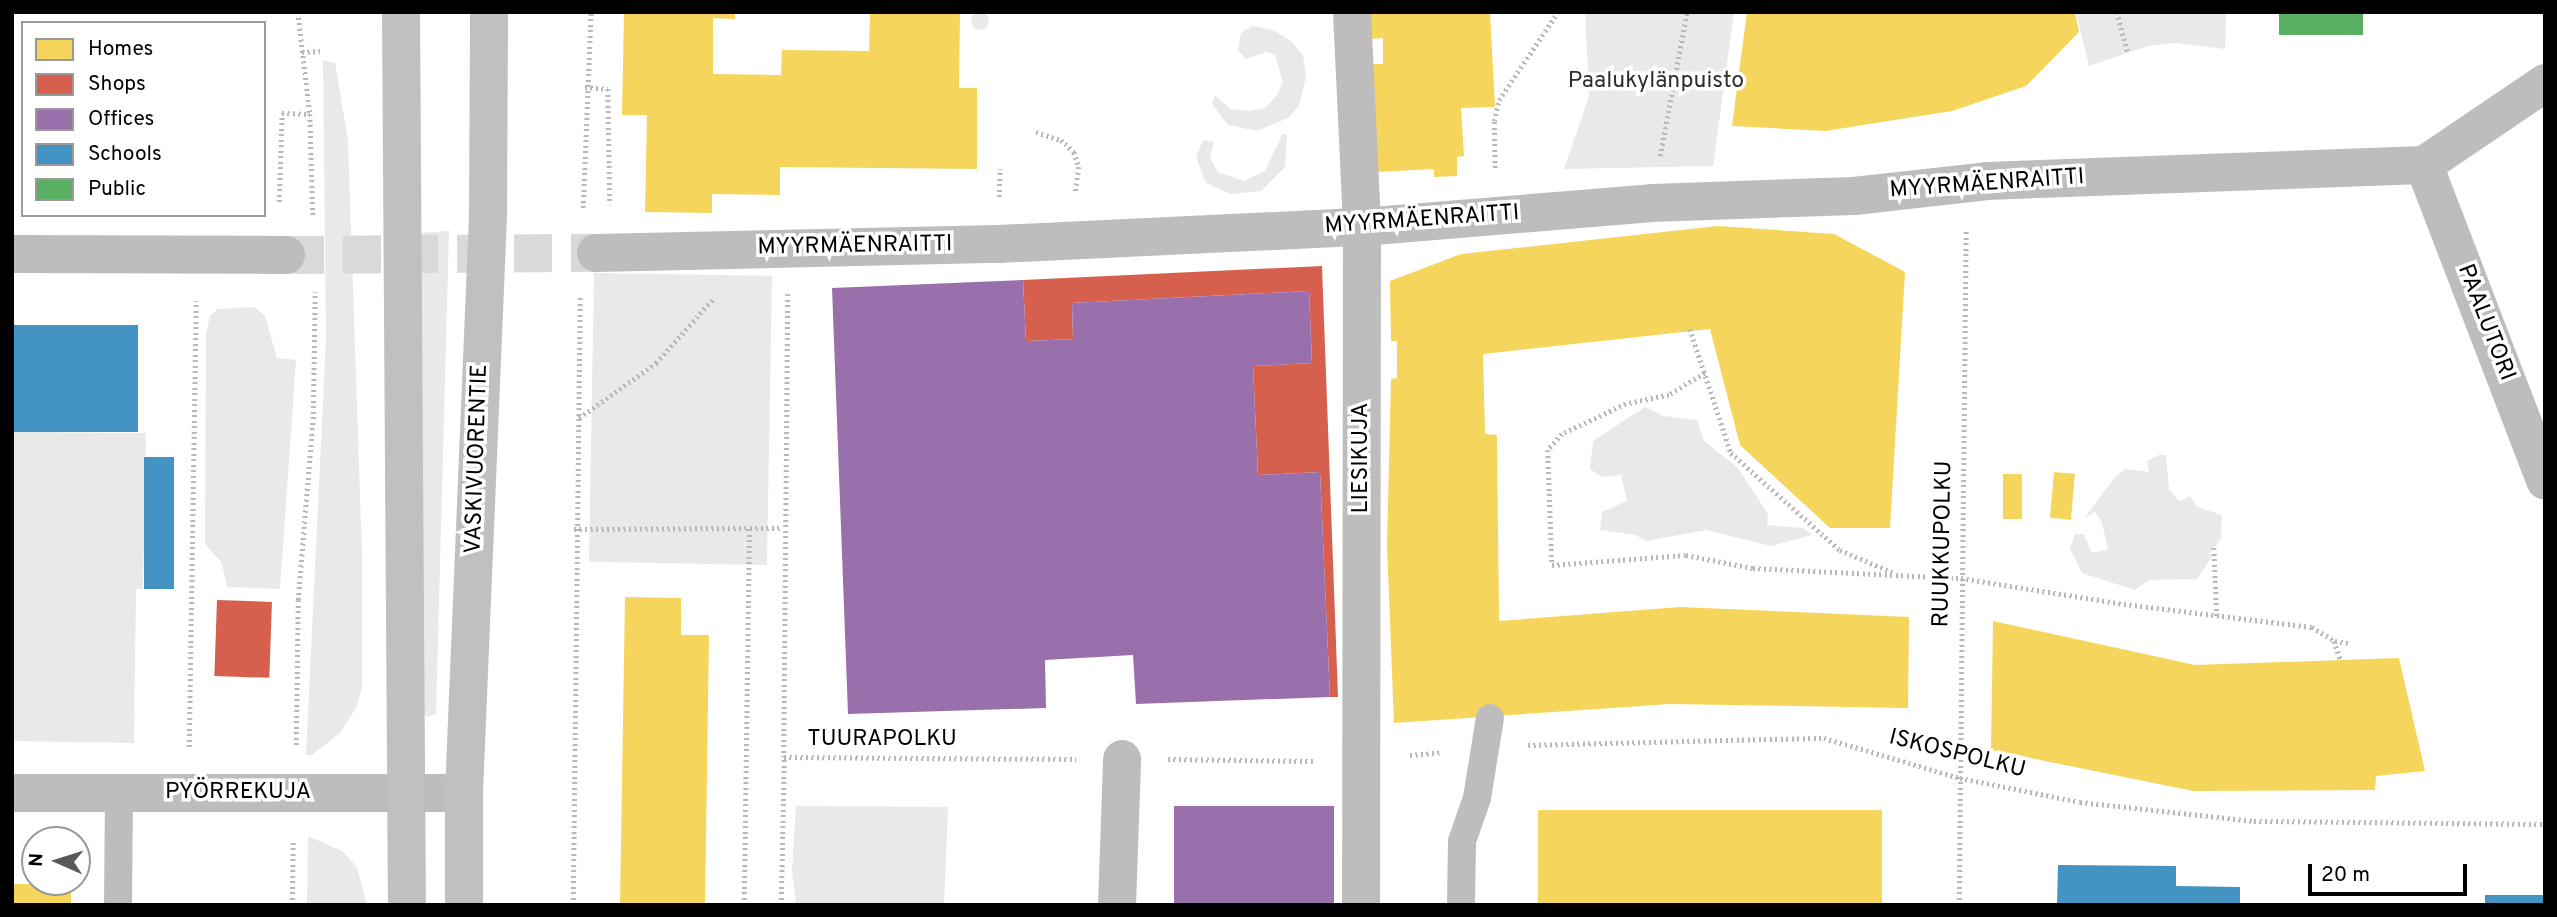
<!DOCTYPE html>
<html>
<head>
<meta charset="utf-8">
<style>
	body { margin:0 }
	#map { position:relative; width:2557px; height:917px; overflow:hidden; background:#fff; font-family:Overpass,sans-serif }
	div>[style] { position:absolute }
	.green>* { inset:0; background:#e9e9e9; transform-origin:0 0 }
	.round { border-radius:50% }
	.homes>* { inset:0; background:#f6d55c; transform-origin:0 0 }
	.shops>* { inset:0; background:#d6604d; transform-origin:0 0 }
	.offices>* { inset:0; background:#9970ab; transform-origin:0 0 }
	.schools>* { inset:0; background:#4393c3; transform-origin:0 0 }
	.public>* { inset:0; background:#5aae61; transform-origin:0 0 }
	.pedestrian-tunnel>* { height:38px; margin-top:-19px; transform-origin:0; background:repeating-linear-gradient(90deg,#d9d9d9 0 38px,transparent 0 57px) }
	.path>* { height:4.5px; margin-top:-2.25px; transform-origin:0; background:repeating-linear-gradient(90deg,#b8b8b8 0 2px,transparent 0 5.5px) }
	.service>* { height:28px; margin:-14px; padding:0 14px; transform-origin:14px; border-radius:14px; background:#bdbdbd }
	.pedestrian>* { height:38px; margin:-19px; padding:0 19px; transform-origin:19px; border-radius:19px; background:#bdbdbd }
	.minor>* { height:38px; margin:-19px; padding:0 19px; transform-origin:19px; border-radius:19px; background:#bdbdbd }
	.secondary>* { height:38px; margin:-19px; padding:0 19px; transform-origin:19px; border-radius:19px; background:#c0c0c0 }
	span { translate:-50% -50%; white-space:nowrap; text-align:center; line-height:1.15; -webkit-text-stroke:7px #fff; paint-order:stroke }
	.park-label { font-size:23px; color:#2e2e2e }
	.street-label { font-size:23px; color:#000 }
	.frame { position:absolute; inset:0; border:14px solid #000; pointer-events:none }
	.legend { position:absolute; left:21px; top:21px; width:245px; height:196px; box-sizing:border-box; background:#fff; border:2px solid #999; margin:0; padding:9px 12px; list-style:none; font-size:21px; color:#000 }
	.legend li { display:flex; align-items:center; gap:14px; height:35px }
	.legend b { width:35px; border:2px solid #999 }
	.north { position:absolute; left:21px; top:826px; width:70px; height:70px; box-sizing:border-box; background:#fff; border:2px solid #999; border-radius:50%; rotate:273deg; font-size:19px; font-weight:700; line-height:28px; text-align:center; color:#000 }
	.north::after { content:''; display:block; margin:auto; width:24px; height:32px; background:#595959; clip-path:polygon(50% 0,100% 100%,50% 72%,0 100%) }
	.scale { position:absolute; left:2308px; top:864px; width:159px; height:32px; box-sizing:border-box; border:4px solid #000; border-top:0; padding-left:9px; font-size:21px; line-height:24px; white-space:nowrap; color:#000; -webkit-text-stroke:5px #fff; paint-order:stroke }
</style>
</head>
<body>
<div id="map">
	<div class="green">
		<i style="clip-path:polygon(1585px 12px,1734px 12px,1713px 166px,1564px 169px,1589px 96px)"></i>
		<i style="clip-path:polygon(2076px 12px,2226px 12px,2225px 49px,2175px 43px,2148px 46px,2089px 66px)"></i>
		<i class="round" style="left:971px;top:12px;width:18px;height:18px"></i>
		<i style="clip-path:polygon(1253px 26px,1273px 30px,1291px 41px,1303px 55px,1306px 76px,1299px 106px,1288px 118px,1257px 131px,1228px 125px,1212px 104px,1215px 95px,1230px 109px,1250px 111px,1265px 108px,1276px 96px,1283px 82px,1275px 55px,1266px 52px,1246px 59px,1238px 50px,1241px 33px)"></i>
		<i style="clip-path:polygon(323px 60px,335px 63px,348px 141px,362px 553px,362px 687px,357px 706px,341px 732px,312px 755px,306px 755px,326px 339px)"></i>
		<i style="clip-path:polygon(1287px 134px,1285px 167px,1261px 191px,1230px 194px,1206px 183px,1196px 157px,1203px 140px,1214px 142px,1210px 158px,1218px 172px,1244px 181px,1265px 171px,1282px 135px)"></i>
		<i style="clip-path:polygon(449px 231px,436px 713px,428px 717px,423px 714px,417px 233px)"></i>
		<i style="left:772px;top:276px;width:289px;height:178px;rotate:91deg"></i>
		<i style="clip-path:polygon(254px 307px,265px 316px,277px 358px,296px 360px,280px 589px,227px 587px,222px 563px,205px 544px,206px 334px,210px 316px,218px 309px)"></i>
		<i style="clip-path:polygon(1645px 407px,1664px 416px,1697px 420px,1704px 441px,1738px 468px,1768px 514px,1767px 525px,1803px 528px,1812px 535px,1771px 546px,1706px 530px,1647px 541px,1635px 535px,1600px 530px,1602px 512px,1627px 501px,1621px 475px,1602px 477px,1590px 469px,1593px 441px)"></i>
		<i style="clip-path:polygon(12px 432px,146px 433px,143px 589px,136px 589px,134px 743px,12px 741px)"></i>
		<i style="clip-path:polygon(2159px 455px,2166px 455px,2169px 490px,2180px 501px,2190px 496px,2197px 507px,2222px 515px,2221px 539px,2209px 554px,2213px 555px,2197px 579px,2150px 580px,2135px 590px,2082px 573px,2070px 549px,2075px 534px,2084px 534px,2092px 553px,2108px 549px,2102px 523px,2095px 512px,2084px 518px,2116px 476px,2125px 469px,2149px 472px,2147px 461px)"></i>
		<i style="clip-path:polygon(796px 806px,948px 807px,944px 905px,796px 905px,792px 871px)"></i>
		<i style="clip-path:polygon(308px 836px,342px 851px,357px 867px,367px 905px,307px 905px)"></i>
	</div>
	<div class="homes">
		<i style="clip-path:polygon(624px 12px,735px 12px,735px 19px,713px 18px,713px 74px,781px 75px,782px 50px,869px 51px,870px 12px,960px 12px,959px 88px,977px 88px,977px 169px,780px 167px,780px 195px,712px 194px,712px 213px,645px 212px,647px 115px,622px 115px)"></i>
		<i style="clip-path:polygon(1370px 12px,1490px 12px,1495px 107px,1461px 108px,1464px 156px,1457px 157px,1457px 176px,1434px 177px,1434px 169px,1376px 172px,1371px 64px,1383px 64px,1383px 38px,1371px 39px)"></i>
		<i style="clip-path:polygon(1747px 12px,2075px 12px,2079px 32px,2026px 86px,1952px 111px,1825px 131px,1732px 126px)"></i>
		<i style="clip-path:polygon(1718px 226px,1834px 234px,1905px 272px,1890px 528px,1830px 528px,1740px 445px,1710px 329px,1483px 354px,1485px 434px,1497px 435px,1499px 621px,1680px 607px,1909px 617px,1908px 708px,1670px 704px,1394px 723px,1387px 546px,1391px 379px,1397px 378px,1397px 341px,1391px 341px,1390px 281px,1461px 254px)"></i>
		<i style="left:2054px;top:472px;width:21px;height:46px;rotate:5deg"></i>
		<i style="left:2003px;top:474px;width:19px;height:45px"></i>
		<i style="clip-path:polygon(625px 597px,681px 598px,681px 635px,709px 635px,705px 905px,620px 905px)"></i>
		<i style="clip-path:polygon(1993px 621px,2195px 665px,2399px 658px,2425px 771px,2376px 776px,2375px 790px,2193px 791px,1991px 750px)"></i>
		<i style="left:1538px;top:810px;width:344px;height:95px"></i>
		<i style="left:12px;top:884px;width:59px;height:21px"></i>
	</div>
	<div class="shops">
		<i style="clip-path:polygon(1322px 266px,1338px 697px,1330px 697px,1320px 472px,1258px 475px,1253px 366px,1312px 363px,1309px 291px,1072px 303px,1073px 339px,1026px 341px,1023px 280px)"></i>
		<i style="left:217px;top:600px;width:55px;height:76px;rotate:2deg"></i>
	</div>
	<div class="offices">
		<i style="clip-path:polygon(1023px 280px,1026px 341px,1073px 339px,1072px 303px,1309px 291px,1312px 363px,1253px 366px,1258px 475px,1320px 472px,1330px 697px,1136px 704px,1133px 655px,1045px 660px,1046px 708px,848px 714px,832px 288px)"></i>
		<i style="left:1174px;top:806px;width:160px;height:99px"></i>
	</div>
	<div class="schools">
		<i style="left:12px;top:325px;width:126px;height:107px"></i>
		<i style="left:144px;top:457px;width:30px;height:132px"></i>
		<i style="clip-path:polygon(2058px 865px,2176px 866px,2176px 886px,2240px 887px,2240px 905px,2057px 905px)"></i>
		<i style="left:2485px;top:895px;width:60px;height:10px"></i>
	</div>
	<div class="public">
		<i style="left:2279px;top:12px;width:84px;height:23px"></i>
	</div>
	<div class="pedestrian-tunnel">
		<i style="left:286px;top:255px;width:310px;rotate:-0.4deg"></i>
	</div>
	<div class="path">
		<i style="left:298px;top:12px;width:103px;rotate:83.3deg"></i>
		<i style="left:310px;top:114px;width:103px;rotate:88.3deg"></i>
		<i style="left:2117px;top:12px;width:42px;rotate:75deg"></i>
		<i style="left:302px;top:52px;width:18px;rotate:-3deg"></i>
		<i style="left:585px;top:87px;width:23px;rotate:5deg"></i>
		<i style="left:608px;top:89px;width:116px;rotate:89deg"></i>
		<i style="left:1036px;top:132px;width:26px;rotate:18deg"></i>
		<i style="left:1061px;top:140px;width:18px;rotate:43deg"></i>
		<i style="left:1074px;top:152px;width:16px;rotate:72deg"></i>
		<i style="left:1079px;top:167px;width:27px;rotate:98deg"></i>
		<i style="left:1660px;top:156px;width:147px;rotate:-79.4deg"></i>
		<i style="left:1495px;top:168px;width:47px;rotate:-91.2deg"></i>
		<i style="left:1494px;top:121px;width:22px;rotate:-77deg"></i>
		<i style="left:1499px;top:100px;width:106px;rotate:-56.2deg"></i>
		<i style="left:999px;top:197px;width:28px;rotate:-88deg"></i>
		<i style="left:279px;top:202px;width:89px;rotate:-88.1deg"></i>
		<i style="left:282px;top:113px;width:28px;rotate:2deg"></i>
		<i style="left:583px;top:208px;width:196px;rotate:-87.7deg"></i>
		<i style="left:788px;top:294px;width:463px;rotate:90.5deg"></i>
		<i style="left:784px;top:757px;width:292px;rotate:0.4deg"></i>
		<i style="left:1690px;top:329px;width:131px;rotate:71.7deg"></i>
		<i style="left:1731px;top:453px;width:146px;rotate:41.7deg"></i>
		<i style="left:1840px;top:550px;width:59px;rotate:23.1deg"></i>
		<i style="left:1705px;top:373px;width:42px;rotate:148.6deg"></i>
		<i style="left:1669px;top:395px;width:44px;rotate:168.2deg"></i>
		<i style="left:1626px;top:404px;width:71px;rotate:154.9deg"></i>
		<i style="left:1562px;top:434px;width:21px;rotate:131deg"></i>
		<i style="left:1548px;top:450px;width:115px;rotate:88deg"></i>
		<i style="left:1552px;top:565px;width:134px;rotate:-4.3deg"></i>
		<i style="left:1686px;top:555px;width:68px;rotate:11deg"></i>
		<i style="left:1753px;top:568px;width:208px;rotate:2.8deg"></i>
		<i style="left:1961px;top:578px;width:165px;rotate:9.1deg"></i>
		<i style="left:2124px;top:604px;width:189px;rotate:7deg"></i>
		<i style="left:2312px;top:627px;width:26px;rotate:32deg"></i>
		<i style="left:2334px;top:641px;width:21px;rotate:71deg"></i>
		<i style="left:579px;top:418px;width:95px;rotate:-35.5deg"></i>
		<i style="left:656px;top:363px;width:86px;rotate:-48.3deg"></i>
		<i style="left:574px;top:529px;width:209px;rotate:-0.3deg"></i>
		<i style="left:2214px;top:548px;width:68px;rotate:87.5deg"></i>
		<i style="left:2335px;top:641px;width:13px;rotate:9deg"></i>
		<i style="left:296px;top:745px;width:145px;rotate:-89.2deg"></i>
		<i style="left:298px;top:600px;width:182px;rotate:-85.3deg"></i>
		<i style="left:313px;top:419px;width:127px;rotate:-89.1deg"></i>
		<i style="left:1528px;top:745px;width:296px;rotate:-1.4deg"></i>
		<i style="left:1824px;top:738px;width:142px;rotate:16.4deg"></i>
		<i style="left:1960px;top:778px;width:122px;rotate:11.3deg"></i>
		<i style="left:2080px;top:802px;width:175px;rotate:6.2deg"></i>
		<i style="left:2254px;top:821px;width:291px;rotate:0.6deg"></i>
		<i style="left:189px;top:747px;width:446px;rotate:-89.1deg"></i>
		<i style="left:1410px;top:755px;width:33px;rotate:-5deg"></i>
		<i style="left:1168px;top:759px;width:146px;rotate:0.8deg"></i>
		<i style="left:292px;top:905px;width:64px;rotate:-89.1deg"></i>
		<i style="left:573px;top:905px;width:608px;rotate:-89.34deg"></i>
		<i style="left:744px;top:905px;width:377px;rotate:-89.2deg"></i>
		<i style="left:781px;top:905px;width:148px;rotate:-88.8deg"></i>
		<i style="left:1959px;top:905px;width:675px;rotate:-89.41deg"></i>
	</div>
	<div class="service">
		<i style="left:118px;top:905px;width:112px;rotate:-89.5deg"></i>
		<i style="left:1461px;top:905px;width:64px;rotate:-89.1deg"></i>
		<i style="left:1462px;top:841px;width:46px;rotate:-70.8deg"></i>
		<i style="left:1477px;top:798px;width:81px;rotate:-80.8deg"></i>
	</div>
	<div class="pedestrian">
		<i style="left:1352px;top:12px;width:215px;rotate:87.3deg"></i>
		<i style="left:1362px;top:227px;width:678px;rotate:90.08deg"></i>
		<i style="left:2424px;top:165px;width:338px;rotate:69deg"></i>
		<i style="left:596px;top:253px;width:402px;rotate:-1.3deg"></i>
		<i style="left:998px;top:244px;width:364px;rotate:-2.7deg"></i>
		<i style="left:1362px;top:227px;width:291px;rotate:-4.7deg"></i>
		<i style="left:1652px;top:203px;width:202px;rotate:-2deg"></i>
		<i style="left:1854px;top:196px;width:134px;rotate:-6.4deg"></i>
		<i style="left:1987px;top:181px;width:437px;rotate:-2.1deg"></i>
		<i style="left:2424px;top:165px;width:146px;rotate:-34.1deg"></i>
		<i style="left:12px;top:254px;width:274px;rotate:0.2deg"></i>
	</div>
	<div class="minor">
		<i style="left:12px;top:793px;width:452px"></i>
		<i style="left:1117px;top:905px;width:146px;rotate:-88deg"></i>
	</div>
	<div class="secondary">
		<i style="left:401px;top:12px;width:893px;rotate:89.62deg"></i>
		<i style="left:464px;top:905px;width:112px;rotate:-90deg"></i>
		<i style="left:464px;top:793px;width:578px;rotate:-87.62deg"></i>
		<i style="left:488px;top:215px;width:203px;rotate:-89.7deg"></i>
	</div>
	<div class="park-label">
		<span style="left:1656px;top:82px">Paalukylänpuisto</span>
	</div>
	<div class="street-label">
		<span style="left:1987px;top:185px;rotate:-4deg">MYYRMÄENRAITTI</span>
		<span style="left:1422px;top:221px;rotate:-4deg">MYYRMÄENRAITTI</span>
		<span style="left:855px;top:247px;rotate:-1deg">MYYRMÄENRAITTI</span>
		<span style="left:2485px;top:323px;rotate:69deg">PAALUTORI</span>
		<span style="left:1362px;top:458px;rotate:-90deg">LIESIKUJA</span>
		<span style="left:478px;top:459px;rotate:-88deg">VASKIVUORENTIE</span>
		<span style="left:1944px;top:544px;rotate:-89deg">RUUKKUPOLKU</span>
		<span style="left:882px;top:740px">TUURAPOLKU</span>
		<span style="left:1957px;top:755px;rotate:14deg">ISKOSPOLKU</span>
		<span style="left:238px;top:793px">PYÖRREKUJA</span>
	</div>
	<div class="frame"></div>
	<ul class="legend">
	<li><b style="height:19px;background:#f6d55c"></b>Homes</li>
	<li><b style="height:19px;background:#d6604d"></b>Shops</li>
	<li><b style="height:19px;background:#9970ab"></b>Offices</li>
	<li><b style="height:19px;background:#4393c3"></b>Schools</li>
	<li><b style="height:19px;background:#5aae61"></b>Public</li>
	</ul>
	<div class="north">N</div>
	<div class="scale">20 m</div>
</div>
</body>
</html>
